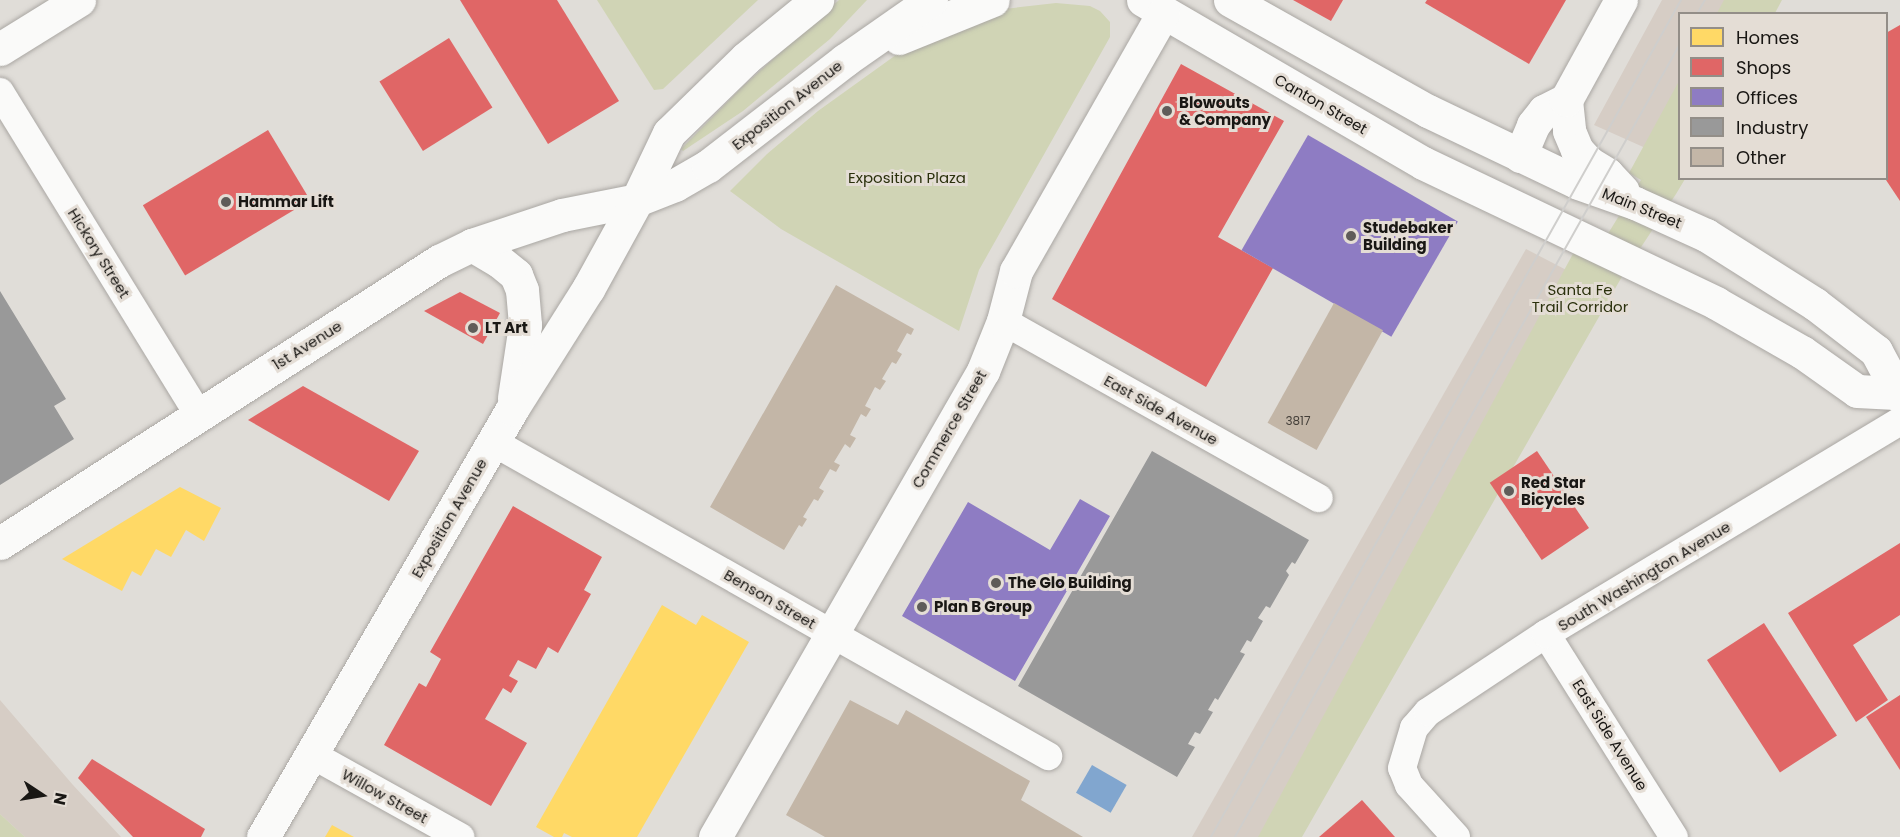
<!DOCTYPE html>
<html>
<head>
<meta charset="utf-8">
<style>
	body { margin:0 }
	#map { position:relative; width:1900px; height:837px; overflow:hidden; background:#e0ddd8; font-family:Poppins,sans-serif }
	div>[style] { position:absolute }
	.built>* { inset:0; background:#d6cdc5 }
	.green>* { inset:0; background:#d0d4b5 }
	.water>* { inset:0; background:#81a6cf; transform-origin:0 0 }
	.homes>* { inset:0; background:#ffd966 }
	.shops>* { inset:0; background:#e06666; transform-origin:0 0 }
	.offices>* { inset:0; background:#8e7cc3; transform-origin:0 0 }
	.industry>* { inset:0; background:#999 }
	.building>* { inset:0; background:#c3b6a7; transform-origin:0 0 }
	.roads { filter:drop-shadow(0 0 2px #aaa7a3) drop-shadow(0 0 2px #aaa7a3) }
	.street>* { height:28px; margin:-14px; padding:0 14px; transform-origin:14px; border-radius:14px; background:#fafaf9 }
	.secondary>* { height:33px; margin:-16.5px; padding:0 16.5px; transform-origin:16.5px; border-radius:16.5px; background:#fafaf9 }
	.tram>* { height:1.5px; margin:-0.75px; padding:0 0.75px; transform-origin:0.75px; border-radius:0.75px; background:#cfcecc }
	.dots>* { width:16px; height:16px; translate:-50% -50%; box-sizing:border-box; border:3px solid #e4ddd5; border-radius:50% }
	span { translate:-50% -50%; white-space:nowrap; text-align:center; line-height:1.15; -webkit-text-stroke:6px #e4ddd5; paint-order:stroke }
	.number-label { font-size:12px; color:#443f39 }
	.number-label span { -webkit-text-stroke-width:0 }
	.poi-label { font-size:15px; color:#191714; font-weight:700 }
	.left { translate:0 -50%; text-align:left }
	.street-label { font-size:15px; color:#191714 }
	.park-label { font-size:15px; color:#2b310d }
	.legend { position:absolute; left:1678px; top:12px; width:210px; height:168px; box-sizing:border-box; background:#e4ddd5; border:2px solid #938e88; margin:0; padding:8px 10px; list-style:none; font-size:18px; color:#191714 }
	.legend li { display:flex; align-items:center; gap:12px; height:30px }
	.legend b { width:30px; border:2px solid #938e88 }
	.north { position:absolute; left:12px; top:765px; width:60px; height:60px; -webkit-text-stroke:4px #e4ddd5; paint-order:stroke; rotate:102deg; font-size:16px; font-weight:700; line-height:24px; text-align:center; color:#191714 }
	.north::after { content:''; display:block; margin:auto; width:21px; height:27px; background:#191714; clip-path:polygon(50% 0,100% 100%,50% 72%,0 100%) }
</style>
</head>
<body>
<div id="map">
	<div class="built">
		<i style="clip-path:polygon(1662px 0,1731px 0,1723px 13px,1680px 14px,1679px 95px,1650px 150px,1594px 125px)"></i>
		<i style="clip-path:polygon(1526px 249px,1576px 275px,1265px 837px,1192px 837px)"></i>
		<i style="clip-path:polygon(0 700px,73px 785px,121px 837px,25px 837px,0 814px)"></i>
	</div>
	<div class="green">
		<i style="clip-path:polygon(597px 0,758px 0,663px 89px,654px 90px)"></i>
		<i style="clip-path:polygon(839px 0,867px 0,830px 39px,743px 111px,683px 151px,681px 149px,742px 87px)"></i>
		<i style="clip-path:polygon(1724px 0,1782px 0,1775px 13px,1717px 13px)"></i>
		<i style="clip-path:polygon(1056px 3px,1090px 6px,1100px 11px,1110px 22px,1110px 37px,979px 270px,959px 331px,781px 229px,730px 191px,767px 154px,818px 111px,907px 47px,1004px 9px)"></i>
		<i style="clip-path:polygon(1679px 81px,1680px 178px,1685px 179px,1676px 194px,1624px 273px,1302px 837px,1258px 837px,1575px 250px,1593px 258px,1641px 180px,1629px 173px)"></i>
		<i style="clip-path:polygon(0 814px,25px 837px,0 837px)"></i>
	</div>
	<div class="water">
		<i style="left:1092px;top:765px;width:40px;height:32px;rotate:30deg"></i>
	</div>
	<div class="homes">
		<i style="clip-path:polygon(180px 487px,221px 508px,204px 541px,186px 530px,171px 557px,156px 549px,141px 576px,132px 571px,122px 591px,62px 559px)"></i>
		<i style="clip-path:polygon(662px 605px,696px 625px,702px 615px,749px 642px,637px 837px,572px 837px,564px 833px,562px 837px,554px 837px,536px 827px)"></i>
		<i style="clip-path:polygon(332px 825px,354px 837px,325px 837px)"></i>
	</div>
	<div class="shops">
		<i style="clip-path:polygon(460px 0,557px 0,619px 101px,548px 144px)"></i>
		<i style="clip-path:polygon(1293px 0,1343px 0,1331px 21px)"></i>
		<i style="clip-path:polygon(1427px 0,1566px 0,1529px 64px,1425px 3px)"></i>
		<i style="clip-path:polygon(1900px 25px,1900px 201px,1886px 180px,1886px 33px)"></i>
		<i style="left:449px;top:38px;width:82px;height:82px;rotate:58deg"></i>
		<i style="clip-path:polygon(1181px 64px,1284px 121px,1218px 237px,1273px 268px,1206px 387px,1052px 299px)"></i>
		<i style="left:268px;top:130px;width:82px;height:146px;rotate:59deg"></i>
		<i style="clip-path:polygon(460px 292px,500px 313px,483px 344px,424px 311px)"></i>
		<i style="clip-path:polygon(303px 386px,419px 451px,389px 501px,248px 420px)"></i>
		<i style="left:1537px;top:451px;width:93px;height:57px;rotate:56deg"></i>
		<i style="clip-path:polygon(513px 506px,602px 557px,584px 590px,591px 594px,558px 653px,548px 647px,536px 669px,518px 660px,509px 676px,518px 681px,511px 693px,503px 688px,485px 719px,527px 743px,491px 806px,384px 745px,419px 683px,426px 687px,441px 659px,430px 652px)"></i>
		<i style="clip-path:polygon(1900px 543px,1900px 615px,1853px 645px,1888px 700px,1856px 722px,1788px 613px)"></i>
		<i style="left:1764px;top:623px;width:134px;height:68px;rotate:57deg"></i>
		<i style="clip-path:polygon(1900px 695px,1900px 770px,1866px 717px)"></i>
		<i style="clip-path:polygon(92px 759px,205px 829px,201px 837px,133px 837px,78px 778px)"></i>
		<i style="clip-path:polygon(1362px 800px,1395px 837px,1319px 837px)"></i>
	</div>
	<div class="offices">
		<i style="left:1308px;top:135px;width:173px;height:133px;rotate:30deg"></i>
		<i style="clip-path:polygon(1080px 499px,1110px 516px,1015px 681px,902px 616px,968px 502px,1050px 550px)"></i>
	</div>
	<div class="industry">
		<i style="clip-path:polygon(0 291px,66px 399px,54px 406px,74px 439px,0 485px)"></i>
		<i style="clip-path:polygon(1152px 451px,1309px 540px,1295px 564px,1292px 562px,1286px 571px,1289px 575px,1270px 608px,1266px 606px,1258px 618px,1263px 621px,1251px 642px,1247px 640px,1240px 652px,1245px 654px,1218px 700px,1215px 698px,1208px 710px,1213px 712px,1200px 734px,1195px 732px,1188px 744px,1195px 747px,1177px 777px,1018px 686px)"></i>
	</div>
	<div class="building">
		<i style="clip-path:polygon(836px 285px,914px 329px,911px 335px,907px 333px,897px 351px,902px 354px,896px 364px,892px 362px,882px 379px,886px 381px,880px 390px,875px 387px,865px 406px,871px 409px,866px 417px,861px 414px,850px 435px,856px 438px,850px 448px,845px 444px,834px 462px,840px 465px,836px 472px,830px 469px,819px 488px,824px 491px,818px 501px,814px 499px,803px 517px,807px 519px,802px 527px,799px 525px,784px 550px,710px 507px)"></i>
		<i style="left:1334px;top:303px;width:56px;height:137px;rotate:29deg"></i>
		<i style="clip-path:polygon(850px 700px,898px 725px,906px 710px,1030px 781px,1021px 800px,1083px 837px,825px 837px,786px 815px)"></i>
	</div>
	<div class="roads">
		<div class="street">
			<i style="left:0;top:92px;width:378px;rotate:58.4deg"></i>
			<i style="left:1003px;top:321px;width:362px;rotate:29.3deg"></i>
			<i style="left:493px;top:442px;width:638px;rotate:29.5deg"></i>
			<i style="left:1546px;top:634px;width:240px;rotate:57.8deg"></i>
			<i style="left:311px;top:754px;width:171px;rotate:29.1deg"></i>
			<i style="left:1456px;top:837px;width:70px;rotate:-132.1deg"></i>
			<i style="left:1409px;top:785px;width:18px;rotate:-112deg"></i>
			<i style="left:1402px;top:768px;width:42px;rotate:-73.3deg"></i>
			<i style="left:1414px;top:728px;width:21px;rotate:-49deg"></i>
			<i style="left:1428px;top:712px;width:141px;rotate:-33.5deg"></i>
			<i style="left:1546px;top:634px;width:413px;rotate:-31deg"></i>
		</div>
		<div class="secondary">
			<i style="left:1143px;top:0;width:324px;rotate:30.2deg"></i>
			<i style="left:1423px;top:163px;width:325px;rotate:25.5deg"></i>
			<i style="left:1716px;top:303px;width:99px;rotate:29.7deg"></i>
			<i style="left:1802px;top:352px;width:67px;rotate:35.3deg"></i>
			<i style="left:1857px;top:391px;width:39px;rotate:3deg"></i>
			<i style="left:1230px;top:0;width:227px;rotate:29.3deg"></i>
			<i style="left:1428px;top:111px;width:166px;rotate:25.6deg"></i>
			<i style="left:1578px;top:183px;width:60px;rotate:19.3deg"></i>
			<i style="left:1635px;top:203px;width:78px;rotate:24.3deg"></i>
			<i style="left:1706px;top:235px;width:129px;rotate:32.3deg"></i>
			<i style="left:1815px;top:304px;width:77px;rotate:37.6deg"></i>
			<i style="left:1876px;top:351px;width:51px;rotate:61.9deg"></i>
			<i style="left:899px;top:38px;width:101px;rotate:-22deg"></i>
			<i style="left:0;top:49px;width:93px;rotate:-31.8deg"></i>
			<i style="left:1566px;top:100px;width:31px;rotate:84deg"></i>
			<i style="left:1569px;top:131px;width:21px;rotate:67deg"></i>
			<i style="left:1577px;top:150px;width:18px;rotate:47deg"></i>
			<i style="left:1589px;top:163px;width:21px;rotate:31deg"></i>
			<i style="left:1607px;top:174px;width:23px;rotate:47deg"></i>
			<i style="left:1520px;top:156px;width:34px;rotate:-67deg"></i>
			<i style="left:1533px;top:125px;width:18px;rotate:-52deg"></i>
			<i style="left:1544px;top:111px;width:25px;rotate:-27deg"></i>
			<i style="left:1566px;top:100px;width:114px;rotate:-61.2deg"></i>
			<i style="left:472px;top:245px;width:31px;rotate:31deg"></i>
			<i style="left:499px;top:261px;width:22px;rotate:39deg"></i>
			<i style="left:516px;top:275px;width:16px;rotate:68deg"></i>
			<i style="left:522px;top:290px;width:35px;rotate:85deg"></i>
			<i style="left:525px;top:325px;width:74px;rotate:98.6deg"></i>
			<i style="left:0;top:543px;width:522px;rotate:-32.72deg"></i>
			<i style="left:439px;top:261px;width:37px;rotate:-26deg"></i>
			<i style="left:472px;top:245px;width:95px;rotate:-18.4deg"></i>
			<i style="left:562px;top:215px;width:76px;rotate:-11.3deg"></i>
			<i style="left:637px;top:200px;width:41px;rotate:-21.5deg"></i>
			<i style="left:675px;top:185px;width:38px;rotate:-30deg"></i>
			<i style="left:708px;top:166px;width:173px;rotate:-37.7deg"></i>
			<i style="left:845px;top:60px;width:105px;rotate:-34.9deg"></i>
			<i style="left:263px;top:837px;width:495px;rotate:-59.8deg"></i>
			<i style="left:512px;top:409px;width:142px;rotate:-57.7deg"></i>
			<i style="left:588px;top:289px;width:102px;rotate:-61.2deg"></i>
			<i style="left:637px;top:200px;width:74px;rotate:-64.5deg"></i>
			<i style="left:669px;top:133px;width:107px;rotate:-44.2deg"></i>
			<i style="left:746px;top:58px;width:92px;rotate:-39.2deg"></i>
			<i style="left:715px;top:837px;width:538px;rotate:-60.1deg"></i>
			<i style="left:983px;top:371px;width:54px;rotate:-68.2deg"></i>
			<i style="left:1003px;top:321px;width:52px;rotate:-75.4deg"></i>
			<i style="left:1016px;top:271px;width:297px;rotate:-60.3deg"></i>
		</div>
	</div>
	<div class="tram">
		<i style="left:1697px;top:14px;width:16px;rotate:-60deg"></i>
		<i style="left:1211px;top:837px;width:960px;rotate:-60.68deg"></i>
		<i style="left:1235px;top:837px;width:909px;rotate:-60.7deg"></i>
	</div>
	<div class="dots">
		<i style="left:1167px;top:111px;background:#5f5c59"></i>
		<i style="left:226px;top:202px;background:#5f5c59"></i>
		<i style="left:1351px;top:236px;background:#5f5c59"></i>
		<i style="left:473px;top:328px;background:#5f5c59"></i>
		<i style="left:1509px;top:491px;background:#5f5c59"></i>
		<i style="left:996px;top:583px;background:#5f5c59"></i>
		<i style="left:922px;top:607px;background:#5f5c59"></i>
	</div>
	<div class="number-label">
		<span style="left:1298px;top:421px">3817</span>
	</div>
	<div class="poi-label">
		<span class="left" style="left:1179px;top:111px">Blowouts<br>&amp; Company</span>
		<span class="left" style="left:238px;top:202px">Hammar Lift</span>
		<span class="left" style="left:1363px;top:236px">Studebaker<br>Building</span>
		<span class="left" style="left:485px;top:328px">LT Art</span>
		<span class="left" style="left:1521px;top:491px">Red Star<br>Bicycles</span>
		<span class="left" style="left:1008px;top:583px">The Glo Building</span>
		<span class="left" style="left:934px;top:607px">Plan B Group</span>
	</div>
	<div class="street-label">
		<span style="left:1321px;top:104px;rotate:30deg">Canton Street</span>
		<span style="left:787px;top:105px;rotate:-38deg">Exposition Avenue</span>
		<span style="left:1642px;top:208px;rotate:22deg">Main Street</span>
		<span style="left:99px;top:253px;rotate:58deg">Hickory Street</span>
		<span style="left:307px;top:345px;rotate:-32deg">1st Avenue</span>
		<span style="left:1161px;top:410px;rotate:29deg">East Side Avenue</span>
		<span style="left:949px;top:429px;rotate:-60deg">Commerce Street</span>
		<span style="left:449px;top:518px;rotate:-60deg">Exposition Avenue</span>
		<span style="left:1644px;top:576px;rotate:-31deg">South Washington Avenue</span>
		<span style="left:770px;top:599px;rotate:30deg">Benson Street</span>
		<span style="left:1610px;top:735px;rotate:58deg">East Side Avenue</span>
		<span style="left:385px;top:796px;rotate:29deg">Willow Street</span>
	</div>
	<div class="park-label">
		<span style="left:907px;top:178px">Exposition Plaza</span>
		<span style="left:1580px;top:298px">Santa Fe<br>Trail Corridor</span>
	</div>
	<ul class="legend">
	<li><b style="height:16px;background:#ffd966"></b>Homes</li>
	<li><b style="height:16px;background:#e06666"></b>Shops</li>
	<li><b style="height:16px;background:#8e7cc3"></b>Offices</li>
	<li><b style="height:16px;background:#999"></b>Industry</li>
	<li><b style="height:16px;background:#c3b6a7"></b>Other</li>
	</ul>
	<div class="north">N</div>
</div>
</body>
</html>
